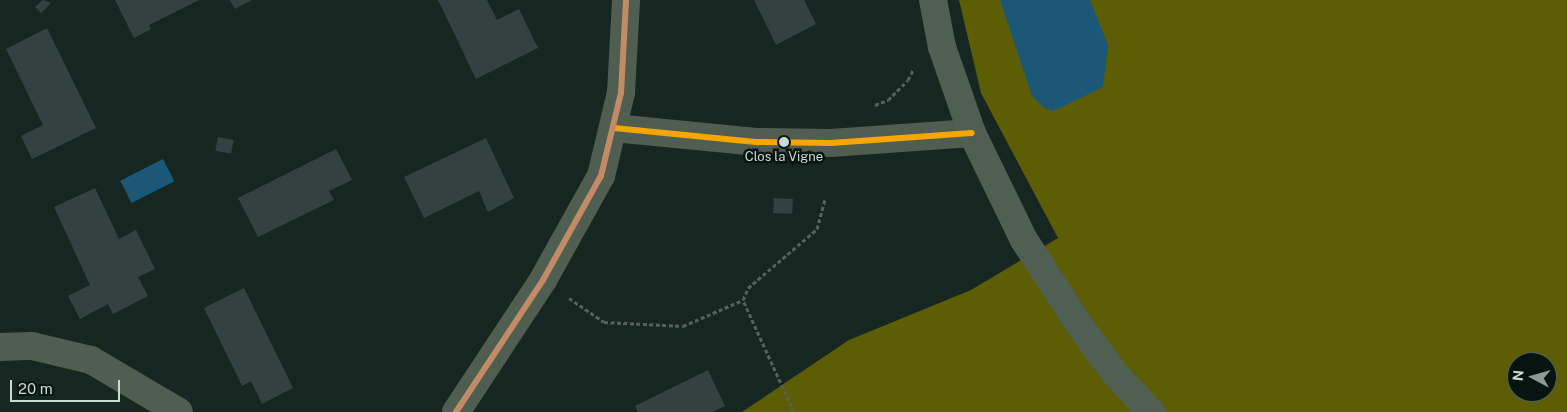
<!DOCTYPE html>
<html>
<head>
<meta charset="utf-8">
<style>
	body { margin:0 }
	#map { position:relative; width:1567px; height:412px; overflow:hidden; background:#162722; font-family:"Public Sans",sans-serif }
	div>[style] { position:absolute }
	.forest>* { inset:0; background:#5d5d05 }
	.water>* { inset:0; background:#1b5878; transform-origin:0 0 }
	.building>* { inset:0; background:#334240; transform-origin:0 0 }
	.path>* { height:3px; margin-top:-1.5px; transform-origin:0; background:repeating-linear-gradient(90deg,#566258 0 4px,transparent 0 6.5px) }
	.street>* { height:28px; margin:-14px; padding:0 14px; transform-origin:14px; border-radius:14px; background:#505d51 }
	.secondary>* { height:28px; margin:-14px; padding:0 14px; transform-origin:14px; border-radius:14px; background:#4f5f52 }
	.bus-1>* { height:6px; margin:-3px; padding:0 3px; transform-origin:3px; border-radius:3px; background:#f7a600 }
	.bus-2>* { height:6px; margin:-3px; padding:0 3px; transform-origin:3px; border-radius:3px; background:#c18c65 }
	.dots>* { width:14px; height:14px; translate:-50% -50%; box-sizing:border-box; border:2px solid #071410; border-radius:50% }
	span { translate:-50% -50%; white-space:nowrap; text-align:center; line-height:1.15; -webkit-text-stroke:5px #071410; paint-order:stroke }
	.bus-label { font-size:13px; color:#c7dad3 }
	.north { position:absolute; left:1507px; top:352px; width:50px; height:50px; box-sizing:border-box; background:#071410; border:1px solid #54635e; border-radius:50%; rotate:276deg; font-size:14px; font-weight:700; line-height:20px; text-align:center; color:#c7dad3 }
	.north::after { content:''; display:block; margin:auto; width:18px; height:22px; background:#899b95; clip-path:polygon(50% 0,100% 100%,50% 72%,0 100%) }
	.scale { position:absolute; left:10px; top:380px; width:110px; height:22px; box-sizing:border-box; border:2px solid #c7dad3; border-top:0; padding-left:6px; font-size:15px; line-height:18px; white-space:nowrap; color:#c7dad3; -webkit-text-stroke:4px #071410; paint-order:stroke }
</style>
</head>
<body>
<div id="map">
	<div class="forest">
		<i style="clip-path:polygon(evenodd,959px 0,1567px 0,1567px 412px,742px 412px,849px 340px,971px 290px,1058px 238px,981px 93px,959px 0,1517px 362px,1547px 362px,1547px 392px,1517px 392px,1517px 362px)"></i>
	</div>
	<div class="water">
		<i style="clip-path:polygon(1000px 0,1090px 0,1108px 45px,1103px 87px,1060px 108px,1052px 111px,1043px 107px,1032px 96px)"></i>
		<i style="left:163px;top:159px;width:25px;height:48px;rotate:63deg"></i>
	</div>
	<div class="building">
		<i style="clip-path:polygon(43px 0,51px 3px,41px 13px,35px 7px)"></i>
		<i style="clip-path:polygon(115px 0,199px 0,149px 25px,151px 29px,134px 38px)"></i>
		<i style="clip-path:polygon(230px 0,252px 0,235px 9px)"></i>
		<i style="clip-path:polygon(438px 0,487px 0,497px 20px,519px 9px,538px 48px,476px 79px)"></i>
		<i style="clip-path:polygon(754px 0,804px 0,816px 24px,776px 45px)"></i>
		<i style="clip-path:polygon(47px 28px,96px 128px,32px 159px,21px 136px,43px 125px,6px 49px)"></i>
		<i style="left:218px;top:137px;width:16px;height:14px;rotate:11deg"></i>
		<i style="clip-path:polygon(486px 138px,514px 198px,488px 212px,479px 191px,424px 218px,404px 177px)"></i>
		<i style="clip-path:polygon(336px 149px,352px 180px,329px 191px,334px 200px,258px 237px,238px 198px)"></i>
		<i style="clip-path:polygon(95px 188px,119px 239px,136px 230px,155px 269px,138px 277px,148px 296px,113px 314px,108px 304px,80px 319px,68px 296px,90px 285px,54px 207px)"></i>
		<i style="left:774px;top:198px;width:19px;height:15px;rotate:3deg"></i>
		<i style="clip-path:polygon(244px 288px,293px 388px,262px 404px,251px 381px,242px 386px,204px 308px)"></i>
		<i style="clip-path:polygon(708px 370px,725px 406px,712px 412px,638px 412px,635px 406px)"></i>
	</div>
	<div class="path">
		<i style="left:875px;top:105px;width:14px;rotate:-21deg"></i>
		<i style="left:888px;top:100px;width:28px;rotate:-45deg"></i>
		<i style="left:908px;top:80px;width:13px;rotate:-63deg"></i>
		<i style="left:569px;top:298px;width:42px;rotate:34.4deg"></i>
		<i style="left:604px;top:322px;width:79px;rotate:2.9deg"></i>
		<i style="left:683px;top:326px;width:65px;rotate:-23.4deg"></i>
		<i style="left:794px;top:412px;width:123px;rotate:-114.5deg"></i>
		<i style="left:743px;top:300px;width:13px;rotate:-67deg"></i>
		<i style="left:748px;top:288px;width:91px;rotate:-40.5deg"></i>
		<i style="left:817px;top:229px;width:31px;rotate:-75deg"></i>
	</div>
	<div class="street">
		<i style="left:614px;top:128px;width:145px;rotate:5.6deg"></i>
		<i style="left:758px;top:142px;width:73px;rotate:0.8deg"></i>
		<i style="left:831px;top:143px;width:141px;rotate:-4.1deg"></i>
		<i style="left:0;top:347px;width:32px;rotate:-2deg"></i>
		<i style="left:32px;top:346px;width:61px;rotate:13.3deg"></i>
		<i style="left:91px;top:360px;width:102px;rotate:30.6deg"></i>
		<i style="left:456px;top:412px;width:158px;rotate:-56.6deg"></i>
		<i style="left:543px;top:280px;width:119px;rotate:-60.9deg"></i>
		<i style="left:601px;top:176px;width:85px;rotate:-76.5deg"></i>
		<i style="left:621px;top:93px;width:93px;rotate:-86.9deg"></i>
	</div>
	<div class="secondary">
		<i style="left:933px;top:0;width:48px;rotate:79.2deg"></i>
		<i style="left:942px;top:47px;width:91px;rotate:70.8deg"></i>
		<i style="left:972px;top:133px;width:119px;rotate:64.1deg"></i>
		<i style="left:1024px;top:240px;width:106px;rotate:56.9deg"></i>
		<i style="left:1082px;top:329px;width:59px;rotate:53.3deg"></i>
		<i style="left:1117px;top:376px;width:50px;rotate:46.6deg"></i>
	</div>
	<div class="bus-1">
		<i style="left:614px;top:128px;width:145px;rotate:5.6deg"></i>
		<i style="left:758px;top:142px;width:73px;rotate:0.8deg"></i>
		<i style="left:831px;top:143px;width:141px;rotate:-4.1deg"></i>
	</div>
	<div class="bus-2">
		<i style="left:456px;top:412px;width:158px;rotate:-56.6deg"></i>
		<i style="left:543px;top:280px;width:119px;rotate:-60.9deg"></i>
		<i style="left:601px;top:176px;width:85px;rotate:-76.5deg"></i>
		<i style="left:621px;top:93px;width:93px;rotate:-86.9deg"></i>
	</div>
	<div class="dots">
		<i style="left:784px;top:142px;background:#c7dad3"></i>
	</div>
	<div class="bus-label">
		<span style="left:784px;top:157px">Clos la Vigne</span>
	</div>
	<div class="north">N</div>
	<div class="scale">20 m</div>
</div>
</body>
</html>
